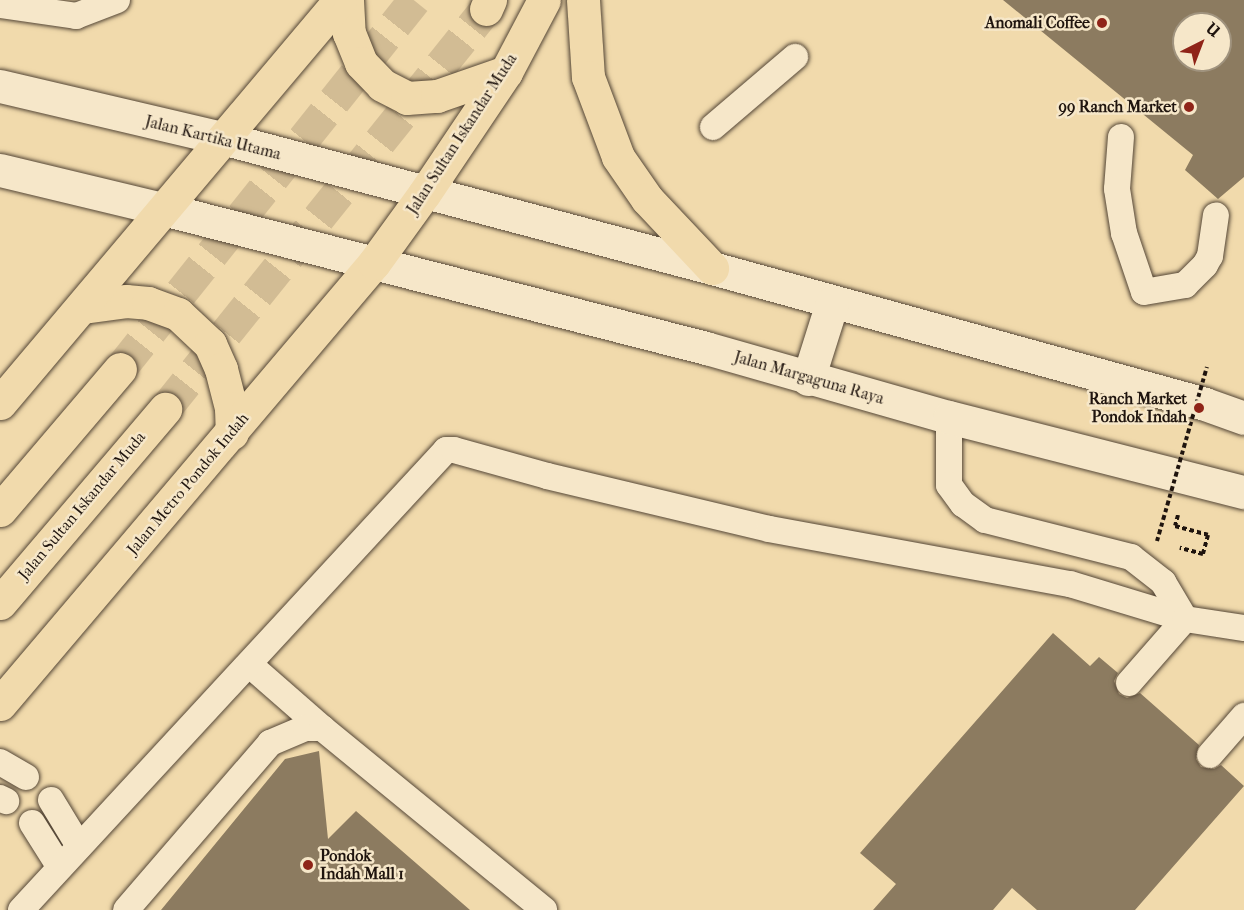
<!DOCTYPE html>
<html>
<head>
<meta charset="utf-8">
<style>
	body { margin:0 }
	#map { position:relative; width:1244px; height:910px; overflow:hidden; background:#f1daac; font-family:"IM FELL French Canon",serif }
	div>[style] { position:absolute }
	.building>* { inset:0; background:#8c7b60 }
	.highway-tunnel>* { height:33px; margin-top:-16.5px; transform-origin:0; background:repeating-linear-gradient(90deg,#d2bc94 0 33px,transparent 0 49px) }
	.path>* { height:4px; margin-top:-2px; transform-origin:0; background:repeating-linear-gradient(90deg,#1f140e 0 4.5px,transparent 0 7.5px) }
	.roads { filter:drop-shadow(0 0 2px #544636) drop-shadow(0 0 2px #544636) }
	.lane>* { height:26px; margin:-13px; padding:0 13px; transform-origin:13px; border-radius:13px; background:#f6e7c9 }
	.secondary>* { height:33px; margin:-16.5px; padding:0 16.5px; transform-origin:16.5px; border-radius:16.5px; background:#f6e7c9 }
	.highway>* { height:33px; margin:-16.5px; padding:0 16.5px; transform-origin:16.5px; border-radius:16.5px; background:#f1daac }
	.path-bridge>* { height:4px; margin-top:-2px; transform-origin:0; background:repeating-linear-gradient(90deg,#1f140e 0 4.5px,transparent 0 7.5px) }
	.dots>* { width:16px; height:16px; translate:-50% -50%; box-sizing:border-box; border:3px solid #f6e7c9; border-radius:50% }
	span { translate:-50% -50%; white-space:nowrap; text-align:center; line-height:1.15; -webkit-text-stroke:5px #f6e7c9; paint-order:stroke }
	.poi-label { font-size:16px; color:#1f140e; font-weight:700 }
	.right { translate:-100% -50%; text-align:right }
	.left { translate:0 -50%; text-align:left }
	.street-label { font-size:16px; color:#1f140e }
	.north { position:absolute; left:1172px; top:12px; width:60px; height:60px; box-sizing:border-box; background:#f6e7c9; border:2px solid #a0937e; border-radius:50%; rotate:42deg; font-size:16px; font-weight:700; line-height:24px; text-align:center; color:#1f140e }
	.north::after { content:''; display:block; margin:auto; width:21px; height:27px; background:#8f2418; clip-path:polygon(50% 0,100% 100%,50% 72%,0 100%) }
</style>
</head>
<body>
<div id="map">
	<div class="building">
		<i style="clip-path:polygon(evenodd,1003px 0,1244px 0,1244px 177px,1218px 199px,1185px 170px,1193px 155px,1003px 0,1184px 24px,1220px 24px,1220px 60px,1184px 60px,1184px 24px)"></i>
		<i style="clip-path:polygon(1053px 633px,1090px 666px,1099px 657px,1118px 673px,1114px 681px,1119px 694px,1127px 698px,1140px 693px,1199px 745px,1196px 759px,1201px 767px,1214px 769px,1221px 765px,1244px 786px,1135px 910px,1037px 910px,1012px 888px,993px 910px,873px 910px,896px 884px,860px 853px)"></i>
		<i style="clip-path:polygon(319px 751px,328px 839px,356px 811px,470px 910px,161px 910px,285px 759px)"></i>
	</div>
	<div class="highway-tunnel">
		<i style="left:120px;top:369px;width:472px;rotate:-51.4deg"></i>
		<i style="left:165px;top:409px;width:513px;rotate:-51.25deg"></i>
	</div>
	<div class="path">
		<i style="left:1178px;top:515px;width:11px;rotate:105deg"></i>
		<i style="left:1175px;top:526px;width:34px;rotate:15deg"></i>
		<i style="left:1208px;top:535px;width:20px;rotate:105deg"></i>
		<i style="left:1203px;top:554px;width:24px;rotate:-165deg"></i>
	</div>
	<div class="roads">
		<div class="lane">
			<i style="left:0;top:5px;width:77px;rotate:8.2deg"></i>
			<i style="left:76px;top:16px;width:44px;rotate:-21.3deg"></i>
			<i style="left:713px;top:127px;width:108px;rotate:-40.5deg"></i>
			<i style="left:1121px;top:137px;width:52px;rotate:94.4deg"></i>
			<i style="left:1117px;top:189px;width:45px;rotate:81deg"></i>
			<i style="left:1124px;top:233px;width:62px;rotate:71.3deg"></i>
			<i style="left:1144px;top:292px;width:42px;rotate:-9.7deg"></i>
			<i style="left:1185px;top:285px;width:28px;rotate:-45deg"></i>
			<i style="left:1205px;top:265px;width:10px;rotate:-61deg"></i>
			<i style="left:1210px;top:256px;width:41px;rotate:-81.7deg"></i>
			<i style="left:949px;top:417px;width:68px;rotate:90deg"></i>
			<i style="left:949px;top:485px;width:24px;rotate:54deg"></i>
			<i style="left:963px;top:504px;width:27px;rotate:36deg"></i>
			<i style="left:985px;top:520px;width:151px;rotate:14.2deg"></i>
			<i style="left:1131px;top:557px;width:41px;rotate:38deg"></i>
			<i style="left:1163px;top:582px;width:43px;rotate:59.3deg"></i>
			<i style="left:250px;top:665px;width:96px;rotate:41.2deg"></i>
			<i style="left:1129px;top:683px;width:85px;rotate:-48.8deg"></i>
			<i style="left:1210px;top:755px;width:52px;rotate:-48.9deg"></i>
			<i style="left:0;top:762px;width:30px;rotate:30deg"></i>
			<i style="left:0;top:798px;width:7px;rotate:27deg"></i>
			<i style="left:51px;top:800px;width:54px;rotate:58.7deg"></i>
			<i style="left:32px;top:823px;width:51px;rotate:57.9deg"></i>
			<i style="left:21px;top:910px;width:626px;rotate:-47.26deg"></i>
			<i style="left:446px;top:450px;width:8px"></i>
			<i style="left:454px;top:450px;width:97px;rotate:15.6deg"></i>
			<i style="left:547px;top:476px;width:228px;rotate:13.4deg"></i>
			<i style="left:769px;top:529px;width:306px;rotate:10.4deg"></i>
			<i style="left:1070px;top:584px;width:120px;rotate:16.9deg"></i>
			<i style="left:1185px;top:619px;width:60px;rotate:8.7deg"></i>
			<i style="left:126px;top:910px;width:221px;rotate:-49.2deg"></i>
			<i style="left:270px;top:743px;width:39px;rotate:-23deg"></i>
			<i style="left:306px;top:728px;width:16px"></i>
			<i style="left:322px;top:728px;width:287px;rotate:39.3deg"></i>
		</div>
		<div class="secondary">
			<i style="left:0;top:86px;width:228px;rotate:13.2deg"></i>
			<i style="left:222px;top:138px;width:507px;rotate:14.86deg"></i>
			<i style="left:712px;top:268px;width:511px;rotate:15.42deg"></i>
			<i style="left:1205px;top:404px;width:41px;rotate:19.7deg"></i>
			<i style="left:0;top:170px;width:168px;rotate:13.5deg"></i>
			<i style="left:163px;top:209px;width:561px;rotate:14.36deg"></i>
			<i style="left:706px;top:348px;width:253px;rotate:15.9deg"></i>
			<i style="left:949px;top:417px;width:304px;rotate:14.3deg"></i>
			<i style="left:808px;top:379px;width:80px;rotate:-72.5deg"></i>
		</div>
		<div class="highway">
			<i style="left:347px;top:0;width:33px;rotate:87deg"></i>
			<i style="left:349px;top:33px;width:32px;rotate:68deg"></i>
			<i style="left:361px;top:63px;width:30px;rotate:46deg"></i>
			<i style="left:382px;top:85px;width:28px;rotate:27deg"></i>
			<i style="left:407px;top:98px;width:30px;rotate:-4deg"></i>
			<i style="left:437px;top:96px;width:73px;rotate:-19.2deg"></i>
			<i style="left:583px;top:0;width:77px;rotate:86.3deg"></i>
			<i style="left:588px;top:77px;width:85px;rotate:69.4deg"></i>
			<i style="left:618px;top:157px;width:51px;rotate:55.4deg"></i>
			<i style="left:647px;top:199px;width:95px;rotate:46.7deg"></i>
			<i style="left:486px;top:9px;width:10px;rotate:-66deg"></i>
			<i style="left:83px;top:307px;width:43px;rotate:-7.9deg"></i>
			<i style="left:126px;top:301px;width:22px;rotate:5deg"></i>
			<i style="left:148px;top:303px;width:32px;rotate:20deg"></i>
			<i style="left:178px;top:314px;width:44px;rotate:43.2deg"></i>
			<i style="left:210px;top:344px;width:27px;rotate:66deg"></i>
			<i style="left:221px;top:369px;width:40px;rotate:75.6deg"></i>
			<i style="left:231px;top:408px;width:25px;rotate:88deg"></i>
			<i style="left:0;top:403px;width:527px;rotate:-49.85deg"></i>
			<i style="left:0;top:510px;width:185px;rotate:-49.6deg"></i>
			<i style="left:0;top:603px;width:255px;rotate:-49.6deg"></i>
			<i style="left:0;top:704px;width:578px;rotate:-49.7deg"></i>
			<i style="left:374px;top:263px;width:85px;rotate:-54.1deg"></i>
			<i style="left:424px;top:194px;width:147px;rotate:-56.1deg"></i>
			<i style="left:506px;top:72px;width:81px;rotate:-62.2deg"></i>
		</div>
	</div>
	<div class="path-bridge">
		<i style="left:1157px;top:541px;width:181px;rotate:-74deg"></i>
	</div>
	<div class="dots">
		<i style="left:1102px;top:23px;background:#8f2418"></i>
		<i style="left:1189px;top:107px;background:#8f2418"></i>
		<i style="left:1199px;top:408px;background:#8f2418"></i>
		<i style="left:308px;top:865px;background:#8f2418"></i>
	</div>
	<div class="poi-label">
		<span class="right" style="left:1090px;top:23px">Anomali Coffee</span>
		<span class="right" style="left:1177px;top:107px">99 Ranch Market</span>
		<span class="right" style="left:1187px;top:408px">Ranch Market<br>Pondok Indah</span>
		<span class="left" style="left:320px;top:865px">Pondok<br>Indah Mall 1</span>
	</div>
	<div class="street-label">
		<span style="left:462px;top:134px;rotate:-57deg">Jalan Sultan Iskandar Muda</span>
		<span style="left:213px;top:138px;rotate:14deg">Jalan Kartika Utama</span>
		<span style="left:809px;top:378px;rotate:16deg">Jalan Margaguna Raya</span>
		<span style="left:188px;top:484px;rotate:-50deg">Jalan Metro Pondok Indah</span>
		<span style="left:82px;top:506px;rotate:-50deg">Jalan Sultan Iskandar Muda</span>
	</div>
	<div class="north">U</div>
</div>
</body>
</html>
